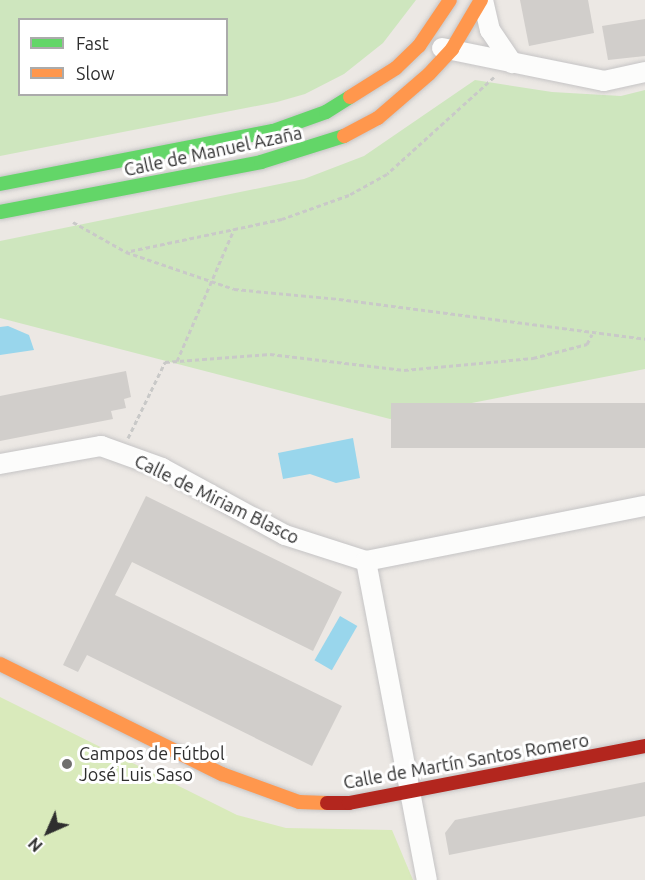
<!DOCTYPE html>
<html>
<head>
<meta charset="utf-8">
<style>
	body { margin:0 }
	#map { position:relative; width:645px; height:880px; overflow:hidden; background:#ece8e4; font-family:Ubuntu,sans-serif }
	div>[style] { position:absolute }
	.green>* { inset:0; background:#cee6be }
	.pitch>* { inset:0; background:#d9eabb }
	.water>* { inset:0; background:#99d6ec; transform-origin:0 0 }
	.building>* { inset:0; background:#d1cecb; transform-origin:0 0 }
	.path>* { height:3px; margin-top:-1.5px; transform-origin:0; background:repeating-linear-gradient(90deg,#c9c9c8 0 4.5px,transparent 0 7.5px) }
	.roads { filter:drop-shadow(0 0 2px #c5c4c5) drop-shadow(0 0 2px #c5c4c5) }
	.street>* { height:20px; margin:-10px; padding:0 10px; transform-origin:10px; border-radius:10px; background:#fcfcfb }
	.fast>* { height:14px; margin:-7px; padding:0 7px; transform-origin:7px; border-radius:7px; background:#63d668 }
	.slow>* { height:14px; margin:-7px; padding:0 7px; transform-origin:7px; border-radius:7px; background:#ff974d }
	.jam>* { height:14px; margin:-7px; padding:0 7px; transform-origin:7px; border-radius:7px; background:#b3261e }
	.dots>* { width:16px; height:16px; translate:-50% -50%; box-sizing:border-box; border:3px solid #fff; border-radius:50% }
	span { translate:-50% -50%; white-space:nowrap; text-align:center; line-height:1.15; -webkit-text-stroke:6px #fff; paint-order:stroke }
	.street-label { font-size:18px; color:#2e2e2e }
	.poi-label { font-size:18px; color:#2e2e2e }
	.left { translate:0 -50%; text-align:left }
	.legend { position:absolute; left:18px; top:18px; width:210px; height:78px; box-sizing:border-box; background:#fff; border:2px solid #ababab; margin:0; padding:8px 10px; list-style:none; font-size:18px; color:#2e2e2e }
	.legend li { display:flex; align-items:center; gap:12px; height:30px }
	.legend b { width:30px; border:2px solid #ababab }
	.north { position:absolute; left:18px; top:802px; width:60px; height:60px; -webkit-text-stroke:4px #fff; paint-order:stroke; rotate:225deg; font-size:16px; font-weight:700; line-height:24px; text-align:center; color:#2e2e2e }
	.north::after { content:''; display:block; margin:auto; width:21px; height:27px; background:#2e2e2e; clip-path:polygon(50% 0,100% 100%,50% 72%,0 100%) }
</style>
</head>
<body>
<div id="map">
	<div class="green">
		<i style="clip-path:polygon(evenodd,0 0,416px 0,383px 43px,344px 74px,305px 94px,277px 102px,0 156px,0 0,20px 20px,226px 20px,226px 94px,20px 94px,20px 20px)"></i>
		<i style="clip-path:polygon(475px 80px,552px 92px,621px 96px,645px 90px,645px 369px,390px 419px,0 318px,0 241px,304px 179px,364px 156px)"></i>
	</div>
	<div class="pitch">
		<i style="clip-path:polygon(0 697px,237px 815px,286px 828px,392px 830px,413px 880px,0 880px)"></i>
	</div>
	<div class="water">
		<i style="clip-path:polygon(8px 326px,29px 335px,34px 350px,0 355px,0 327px)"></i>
		<i style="clip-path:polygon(353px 438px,360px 478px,336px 483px,310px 474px,283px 479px,278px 453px)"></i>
		<i style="left:340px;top:616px;width:20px;height:51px;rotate:30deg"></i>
	</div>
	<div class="building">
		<i style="clip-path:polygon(520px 0,588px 0,594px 33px,529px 46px)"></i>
		<i style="clip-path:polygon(645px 19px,645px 56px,608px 60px,602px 26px)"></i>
		<i style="clip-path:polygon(126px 371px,131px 397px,124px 399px,126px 408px,111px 411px,113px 419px,0 441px,0 396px)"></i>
		<i style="left:645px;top:403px;width:45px;height:254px;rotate:90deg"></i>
		<i style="clip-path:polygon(146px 496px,342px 592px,313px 651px,132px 562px,115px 595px,342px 706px,312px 766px,87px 655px,78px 672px,63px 665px)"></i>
		<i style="clip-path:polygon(645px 782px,645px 816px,449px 855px,445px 833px,455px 820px)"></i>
	</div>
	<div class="path">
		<i style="left:494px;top:77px;width:144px;rotate:137.8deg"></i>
		<i style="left:387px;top:174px;width:43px;rotate:151.1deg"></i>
		<i style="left:349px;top:195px;width:71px;rotate:160.3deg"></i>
		<i style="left:282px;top:219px;width:159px;rotate:168.1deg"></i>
		<i style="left:126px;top:252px;width:114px;rotate:18.9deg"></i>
		<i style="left:234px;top:289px;width:105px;rotate:5.4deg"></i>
		<i style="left:339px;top:299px;width:309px;rotate:7.4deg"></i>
		<i style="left:73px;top:222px;width:61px;rotate:29.5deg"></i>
		<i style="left:177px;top:361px;width:144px;rotate:-66.6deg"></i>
		<i style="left:128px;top:438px;width:85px;rotate:-64deg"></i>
		<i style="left:165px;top:362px;width:105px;rotate:-4.4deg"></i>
		<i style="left:270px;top:354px;width:135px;rotate:6.8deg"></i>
		<i style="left:404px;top:370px;width:130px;rotate:-5.3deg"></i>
		<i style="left:533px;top:358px;width:56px;rotate:-14.5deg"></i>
		<i style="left:587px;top:344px;width:11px;rotate:-63deg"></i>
	</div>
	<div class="roads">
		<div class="street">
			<i style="left:483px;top:0;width:31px;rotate:77deg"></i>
			<i style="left:490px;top:30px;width:40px;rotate:56deg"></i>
			<i style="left:442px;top:48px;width:165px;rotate:11.5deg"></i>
			<i style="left:604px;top:81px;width:42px;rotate:-12.4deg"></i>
			<i style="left:0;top:464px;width:103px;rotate:-10.1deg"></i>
			<i style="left:101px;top:446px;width:65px;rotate:19.8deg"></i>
			<i style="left:162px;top:468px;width:140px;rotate:28.6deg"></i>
			<i style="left:285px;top:535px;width:85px;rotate:17.8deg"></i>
			<i style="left:366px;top:561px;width:284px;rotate:-11.2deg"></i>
			<i style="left:366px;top:561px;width:325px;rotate:79.2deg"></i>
		</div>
		<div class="fast">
			<i style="left:0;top:184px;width:278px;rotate:-11deg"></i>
			<i style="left:273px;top:131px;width:56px;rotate:-19.7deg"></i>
			<i style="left:326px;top:112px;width:28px;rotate:-32deg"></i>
			<i style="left:0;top:212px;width:266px;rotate:-10.8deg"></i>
			<i style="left:261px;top:162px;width:87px;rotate:-17.4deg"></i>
		</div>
		<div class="slow">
			<i style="left:350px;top:97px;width:54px;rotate:-32.2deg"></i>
			<i style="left:396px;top:68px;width:32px;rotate:-44deg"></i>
			<i style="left:419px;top:46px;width:55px;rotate:-56deg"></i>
			<i style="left:344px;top:136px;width:38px;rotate:-28deg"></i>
			<i style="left:378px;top:118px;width:67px;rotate:-40.8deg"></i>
			<i style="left:429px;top:74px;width:34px;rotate:-47deg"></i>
			<i style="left:452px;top:49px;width:57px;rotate:-59.4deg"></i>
			<i style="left:0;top:664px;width:248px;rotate:26.4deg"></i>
			<i style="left:222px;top:774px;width:82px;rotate:20deg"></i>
			<i style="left:299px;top:802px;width:28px;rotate:2deg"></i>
		</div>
		<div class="jam">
			<i style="left:327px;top:803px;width:22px"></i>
			<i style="left:349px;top:803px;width:301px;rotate:-10.9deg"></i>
		</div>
	</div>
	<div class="dots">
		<i style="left:67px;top:764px;background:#706f6e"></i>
	</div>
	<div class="street-label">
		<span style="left:213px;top:151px;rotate:-12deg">Calle de Manuel Azaña</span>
		<span style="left:217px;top:499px;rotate:26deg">Calle de Miriam Blasco</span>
		<span style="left:466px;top:761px;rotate:-10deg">Calle de Martín Santos Romero</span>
	</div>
	<div class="poi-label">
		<span class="left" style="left:79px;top:764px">Campos de Fútbol<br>José Luis Saso</span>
	</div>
	<ul class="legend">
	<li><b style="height:8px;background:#63d668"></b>Fast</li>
	<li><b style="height:8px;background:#ff974d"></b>Slow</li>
	</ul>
	<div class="north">N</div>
</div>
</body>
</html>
